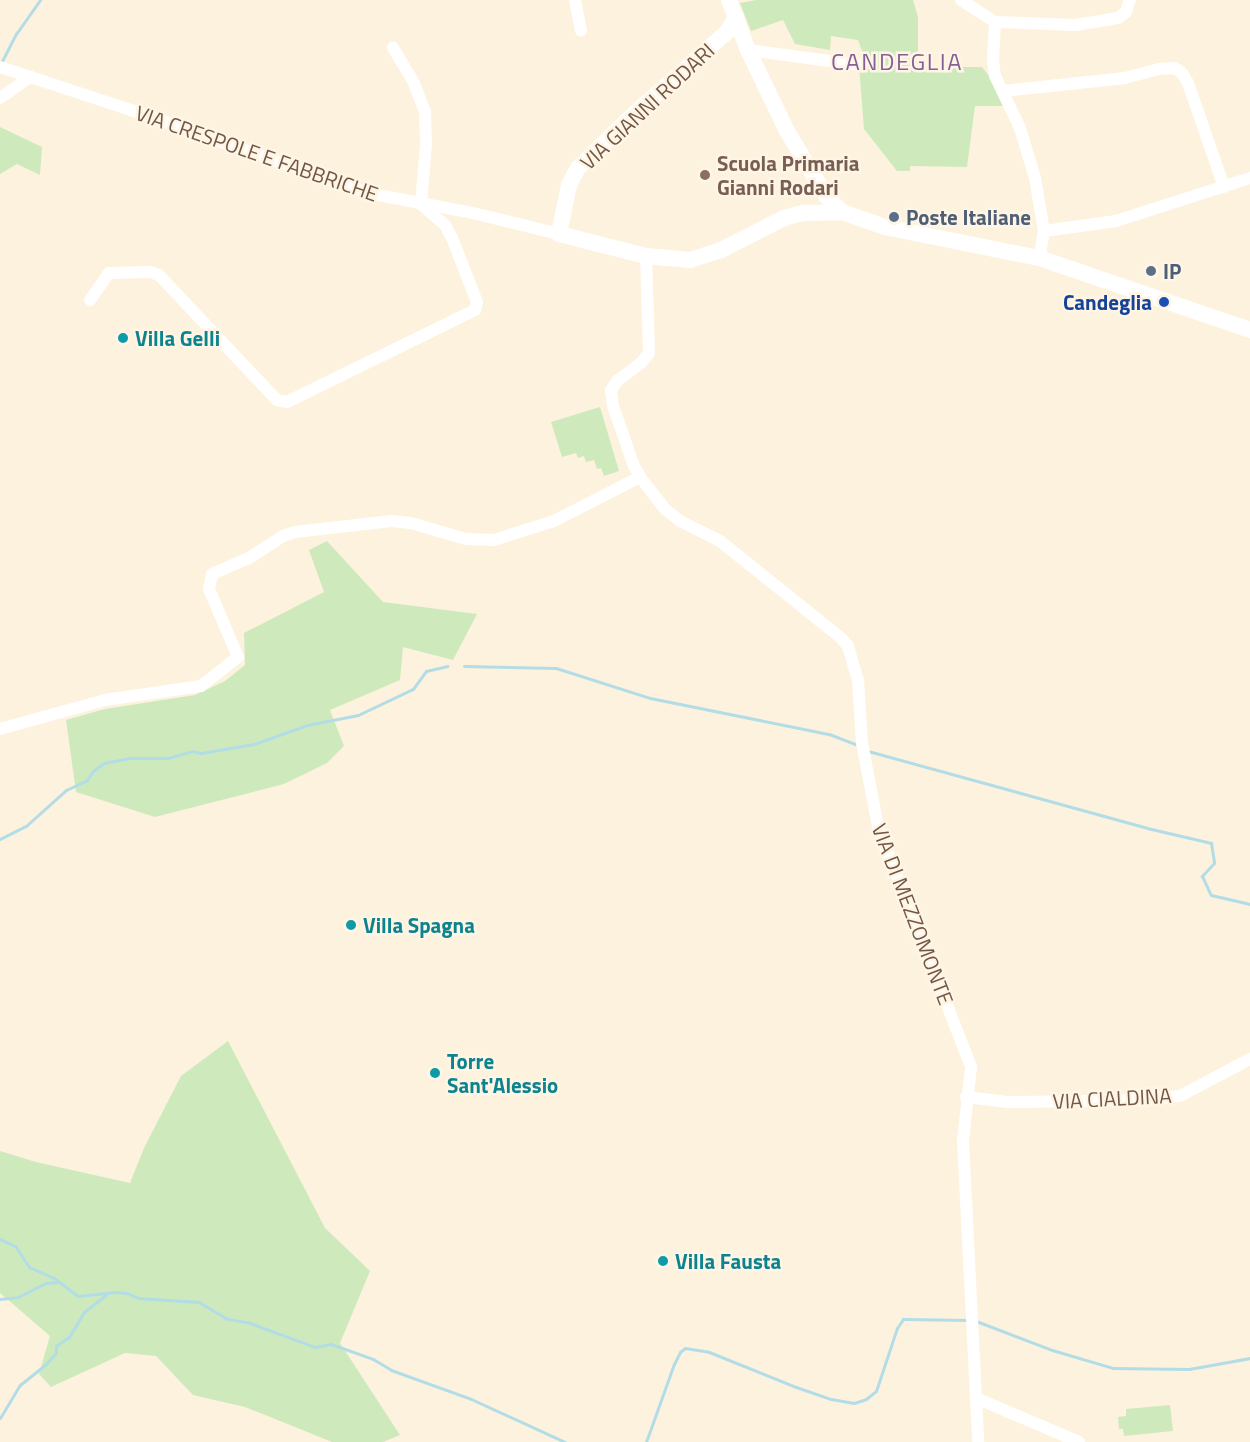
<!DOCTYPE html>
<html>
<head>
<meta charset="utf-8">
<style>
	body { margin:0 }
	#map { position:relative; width:1250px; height:1442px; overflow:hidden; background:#fdf2de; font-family:"Titillium Web",sans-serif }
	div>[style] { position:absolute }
	.green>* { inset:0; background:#ceeabd }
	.stream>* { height:3px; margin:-1.5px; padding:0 1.5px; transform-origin:1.5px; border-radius:1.5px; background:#b3dde6 }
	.minor>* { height:12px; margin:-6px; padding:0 6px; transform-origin:6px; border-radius:6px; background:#fff }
	.secondary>* { height:16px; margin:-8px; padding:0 8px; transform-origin:8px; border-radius:8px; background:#fff }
	.dots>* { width:16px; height:16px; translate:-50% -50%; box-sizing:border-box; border:3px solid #fff5e5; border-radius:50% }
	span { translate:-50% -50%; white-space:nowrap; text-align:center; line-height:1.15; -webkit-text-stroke:5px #fff5e5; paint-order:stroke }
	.street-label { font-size:21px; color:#735746 }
	.education-label { font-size:21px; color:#785e54; font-weight:700 }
	.left { translate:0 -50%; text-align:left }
	.service-label { font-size:21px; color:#4e5e75; font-weight:700 }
	.transit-label { font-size:21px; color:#164399; font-weight:700 }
	.right { translate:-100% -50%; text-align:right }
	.culture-label { font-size:21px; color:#0d838f; font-weight:700 }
	.quarter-label { font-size:24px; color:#866197; letter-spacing:1.5px }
</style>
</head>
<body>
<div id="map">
	<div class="green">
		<i style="clip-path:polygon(756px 0,913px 0,918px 17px,918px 67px,982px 67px,997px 86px,1007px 106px,975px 106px,967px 167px,910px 166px,910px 171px,897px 171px,864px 129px,859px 65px,864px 57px,858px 40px,831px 36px,830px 50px,795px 44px,783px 20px,751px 31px,740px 3px)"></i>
		<i style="clip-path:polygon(0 127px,42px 147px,40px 175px,17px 164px,0 174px)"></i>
		<i style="clip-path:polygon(600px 407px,619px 471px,604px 476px,601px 468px,597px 469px,594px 460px,586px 462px,584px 456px,578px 458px,576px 453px,562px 457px,551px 422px)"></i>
		<i style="clip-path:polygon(327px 541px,383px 602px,477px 614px,453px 660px,403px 647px,400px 680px,330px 710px,344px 746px,327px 763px,284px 784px,155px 817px,76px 792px,66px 720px,105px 709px,195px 695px,225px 681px,245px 665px,244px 633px,324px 592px,309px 550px)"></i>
		<i style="clip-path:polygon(228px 1041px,325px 1228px,370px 1271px,340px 1343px,400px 1435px,383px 1442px,332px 1442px,245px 1407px,193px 1395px,156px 1356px,125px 1353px,51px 1387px,39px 1374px,50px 1336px,0 1293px,0 1151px,36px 1162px,130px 1183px,144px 1148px,181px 1076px)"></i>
		<i style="clip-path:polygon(1170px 1405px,1173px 1431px,1124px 1436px,1123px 1429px,1119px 1429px,1118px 1417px,1126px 1416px,1126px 1409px)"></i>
	</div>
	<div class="stream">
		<i style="left:1px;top:63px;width:33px;rotate:-63deg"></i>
		<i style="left:16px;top:34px;width:42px;rotate:-54.8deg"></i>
		<i style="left:464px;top:666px;width:92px;rotate:1.2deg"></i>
		<i style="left:556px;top:668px;width:99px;rotate:17.7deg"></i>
		<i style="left:650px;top:698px;width:183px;rotate:11.4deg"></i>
		<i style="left:829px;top:734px;width:33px;rotate:21deg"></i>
		<i style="left:868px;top:751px;width:289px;rotate:15.4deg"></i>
		<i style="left:1147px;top:828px;width:66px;rotate:13.2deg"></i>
		<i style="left:1211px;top:843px;width:20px;rotate:81deg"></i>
		<i style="left:1214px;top:863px;width:18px;rotate:133deg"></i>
		<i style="left:1202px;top:876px;width:21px;rotate:65deg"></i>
		<i style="left:1211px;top:895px;width:40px;rotate:13deg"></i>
		<i style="left:0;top:839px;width:29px;rotate:-27deg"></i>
		<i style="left:26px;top:826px;width:54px;rotate:-42deg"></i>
		<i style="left:66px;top:790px;width:23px;rotate:-25deg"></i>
		<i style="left:87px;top:780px;width:11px;rotate:-56deg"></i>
		<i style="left:93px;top:771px;width:14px;rotate:-36deg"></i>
		<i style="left:104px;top:763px;width:25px;rotate:-11deg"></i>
		<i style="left:129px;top:758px;width:39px"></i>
		<i style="left:168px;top:758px;width:25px;rotate:-16deg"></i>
		<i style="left:192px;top:751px;width:9px;rotate:13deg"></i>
		<i style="left:201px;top:753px;width:54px;rotate:-9.6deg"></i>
		<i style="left:254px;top:744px;width:56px;rotate:-19.7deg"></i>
		<i style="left:307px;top:725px;width:52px;rotate:-11.1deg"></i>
		<i style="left:358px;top:715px;width:61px;rotate:-25.3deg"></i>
		<i style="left:413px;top:689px;width:22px;rotate:-54deg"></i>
		<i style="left:426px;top:671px;width:22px;rotate:-13deg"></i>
		<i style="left:0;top:1239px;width:17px;rotate:25deg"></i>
		<i style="left:15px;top:1246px;width:25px;rotate:56deg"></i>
		<i style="left:29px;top:1267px;width:27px;rotate:24deg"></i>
		<i style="left:54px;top:1278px;width:30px;rotate:37deg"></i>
		<i style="left:78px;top:1296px;width:38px;rotate:-6deg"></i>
		<i style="left:116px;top:1292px;width:11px;rotate:5deg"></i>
		<i style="left:127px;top:1293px;width:12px;rotate:24deg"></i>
		<i style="left:138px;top:1298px;width:61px;rotate:3.8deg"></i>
		<i style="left:199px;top:1302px;width:33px;rotate:31deg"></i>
		<i style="left:227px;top:1319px;width:20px;rotate:9deg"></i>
		<i style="left:247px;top:1322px;width:72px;rotate:20.2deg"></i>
		<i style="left:315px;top:1347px;width:16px;rotate:-11deg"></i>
		<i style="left:331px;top:1344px;width:45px;rotate:19.7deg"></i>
		<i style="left:373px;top:1359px;width:21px;rotate:31deg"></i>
		<i style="left:391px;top:1370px;width:85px;rotate:19.9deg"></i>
		<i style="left:471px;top:1399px;width:103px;rotate:24.6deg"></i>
		<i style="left:0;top:1299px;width:18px;rotate:-6deg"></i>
		<i style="left:18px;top:1297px;width:31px;rotate:-27deg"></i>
		<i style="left:46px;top:1283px;width:12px;rotate:-5deg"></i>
		<i style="left:976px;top:1321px;width:81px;rotate:20.9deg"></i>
		<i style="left:1052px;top:1350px;width:64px;rotate:16.4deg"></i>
		<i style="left:1113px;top:1368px;width:76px;rotate:0.8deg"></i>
		<i style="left:1189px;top:1369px;width:62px;rotate:-10.2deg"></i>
		<i style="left:0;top:1418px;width:39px;rotate:-59deg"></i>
		<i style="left:20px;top:1385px;width:33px;rotate:-39deg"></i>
		<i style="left:46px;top:1364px;width:15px;rotate:-48deg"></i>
		<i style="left:56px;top:1353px;width:7px;rotate:-90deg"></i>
		<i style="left:56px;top:1346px;width:16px;rotate:-35deg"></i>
		<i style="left:69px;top:1337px;width:29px;rotate:-59deg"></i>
		<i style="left:84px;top:1312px;width:28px;rotate:-38deg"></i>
		<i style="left:646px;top:1442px;width:83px;rotate:-70.3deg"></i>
		<i style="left:674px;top:1364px;width:13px;rotate:-63deg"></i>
		<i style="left:680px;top:1352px;width:6px;rotate:-39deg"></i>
		<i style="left:685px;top:1348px;width:24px;rotate:9deg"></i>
		<i style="left:709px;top:1352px;width:94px;rotate:21.9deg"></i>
		<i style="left:796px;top:1387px;width:37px;rotate:19deg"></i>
		<i style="left:831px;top:1399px;width:23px;rotate:10deg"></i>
		<i style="left:854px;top:1403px;width:13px;rotate:-18deg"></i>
		<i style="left:866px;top:1399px;width:13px;rotate:-39deg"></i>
		<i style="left:876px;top:1391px;width:66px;rotate:-71.6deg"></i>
		<i style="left:897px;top:1328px;width:11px;rotate:-56deg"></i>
		<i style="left:903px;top:1319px;width:66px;rotate:0.9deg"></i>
	</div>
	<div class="minor">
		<i style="left:575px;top:0;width:31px;rotate:79deg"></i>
		<i style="left:961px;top:0;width:40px;rotate:32.9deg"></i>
		<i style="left:995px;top:22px;width:80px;rotate:2.1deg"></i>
		<i style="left:1075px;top:25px;width:44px;rotate:-9.2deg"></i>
		<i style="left:1118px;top:18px;width:10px;rotate:-37deg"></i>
		<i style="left:1126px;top:12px;width:13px;rotate:-72deg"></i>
		<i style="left:995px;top:22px;width:38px;rotate:93deg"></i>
		<i style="left:993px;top:60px;width:16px;rotate:83deg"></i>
		<i style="left:995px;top:76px;width:58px;rotate:64.3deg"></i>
		<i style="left:1020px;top:128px;width:52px;rotate:73.3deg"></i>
		<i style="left:1035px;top:178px;width:54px;rotate:80.4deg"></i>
		<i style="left:1044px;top:231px;width:27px;rotate:100deg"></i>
		<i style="left:748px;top:50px;width:112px;rotate:7.7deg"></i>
		<i style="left:0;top:67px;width:138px;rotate:18.2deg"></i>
		<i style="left:131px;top:110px;width:251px;rotate:19.3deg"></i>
		<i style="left:368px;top:193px;width:107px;rotate:10.8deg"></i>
		<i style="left:473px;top:213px;width:89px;rotate:13.7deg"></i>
		<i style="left:1003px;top:91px;width:123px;rotate:-6.1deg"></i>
		<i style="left:1125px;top:78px;width:34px;rotate:-15deg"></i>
		<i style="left:1158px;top:69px;width:17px;rotate:-3deg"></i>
		<i style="left:1175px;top:68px;width:9px;rotate:36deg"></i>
		<i style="left:1182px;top:73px;width:12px;rotate:59deg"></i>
		<i style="left:1188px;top:83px;width:110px;rotate:70.9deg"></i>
		<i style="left:0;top:98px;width:37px;rotate:-35deg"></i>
		<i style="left:1044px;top:231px;width:73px;rotate:-7.9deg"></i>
		<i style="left:1116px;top:221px;width:141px;rotate:-17.8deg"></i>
		<i style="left:646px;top:256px;width:97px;rotate:88.2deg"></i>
		<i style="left:649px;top:353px;width:13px;rotate:129deg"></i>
		<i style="left:641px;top:363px;width:30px;rotate:143deg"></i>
		<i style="left:617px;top:381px;width:11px;rotate:124deg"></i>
		<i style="left:611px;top:390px;width:16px;rotate:83deg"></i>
		<i style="left:613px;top:406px;width:64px;rotate:70.7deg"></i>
		<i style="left:634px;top:466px;width:13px;rotate:61deg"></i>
		<i style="left:640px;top:477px;width:41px;rotate:52deg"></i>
		<i style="left:665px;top:509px;width:19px;rotate:39deg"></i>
		<i style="left:680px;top:521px;width:45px;rotate:26.6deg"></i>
		<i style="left:720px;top:541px;width:155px;rotate:38.7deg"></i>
		<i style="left:841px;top:638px;width:11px;rotate:49deg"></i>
		<i style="left:848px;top:646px;width:35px;rotate:74deg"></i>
		<i style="left:858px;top:680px;width:63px;rotate:86.4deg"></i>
		<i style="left:862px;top:743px;width:86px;rotate:79.2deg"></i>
		<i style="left:878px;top:827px;width:257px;rotate:68.8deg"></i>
		<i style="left:971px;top:1067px;width:74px;rotate:96.2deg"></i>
		<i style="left:963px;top:1141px;width:301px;rotate:87.1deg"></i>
		<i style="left:90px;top:300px;width:33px;rotate:-55deg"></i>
		<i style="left:109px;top:273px;width:41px;rotate:-1.4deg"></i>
		<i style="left:150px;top:272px;width:9px;rotate:18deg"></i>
		<i style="left:159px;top:275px;width:172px;rotate:46.7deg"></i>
		<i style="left:277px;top:400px;width:10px;rotate:11deg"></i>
		<i style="left:287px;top:402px;width:209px;rotate:-26.1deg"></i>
		<i style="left:475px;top:310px;width:8px;rotate:-76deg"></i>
		<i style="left:477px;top:302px;width:69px;rotate:-111.3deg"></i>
		<i style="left:452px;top:238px;width:15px;rotate:-118deg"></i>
		<i style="left:445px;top:225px;width:32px;rotate:-139deg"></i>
		<i style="left:421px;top:204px;width:61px;rotate:-85.3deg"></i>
		<i style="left:426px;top:143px;width:31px;rotate:-92deg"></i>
		<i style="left:425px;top:112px;width:33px;rotate:-111deg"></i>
		<i style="left:413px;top:81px;width:39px;rotate:-121deg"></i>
		<i style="left:0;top:729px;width:109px;rotate:-15.4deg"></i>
		<i style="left:105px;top:700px;width:97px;rotate:-8.3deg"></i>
		<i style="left:201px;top:686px;width:47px;rotate:-38.1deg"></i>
		<i style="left:238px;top:657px;width:74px;rotate:-113.1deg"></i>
		<i style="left:209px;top:589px;width:15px;rotate:-79deg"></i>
		<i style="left:212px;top:574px;width:40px;rotate:-23.4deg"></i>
		<i style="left:249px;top:558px;width:40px;rotate:-32.9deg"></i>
		<i style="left:283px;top:536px;width:13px;rotate:-18deg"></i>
		<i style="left:295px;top:532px;width:97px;rotate:-6.5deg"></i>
		<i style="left:391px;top:521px;width:20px;rotate:6deg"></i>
		<i style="left:411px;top:523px;width:57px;rotate:16.2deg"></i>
		<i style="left:466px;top:539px;width:28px;rotate:2deg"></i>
		<i style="left:494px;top:540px;width:63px;rotate:-17.6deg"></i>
		<i style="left:554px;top:521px;width:97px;rotate:-27.1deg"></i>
		<i style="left:966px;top:1097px;width:42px;rotate:6.8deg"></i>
		<i style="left:1008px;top:1102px;width:137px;rotate:-0.8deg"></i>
		<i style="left:1145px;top:1100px;width:35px;rotate:-7deg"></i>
		<i style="left:1180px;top:1096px;width:79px;rotate:-27.9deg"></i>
		<i style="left:976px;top:1398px;width:112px;rotate:23.1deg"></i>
	</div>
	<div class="secondary">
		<i style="left:729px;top:0;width:53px;rotate:69.2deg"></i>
		<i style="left:748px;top:50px;width:90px;rotate:64.3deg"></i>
		<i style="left:787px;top:131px;width:76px;rotate:59deg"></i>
		<i style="left:826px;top:196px;width:23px;rotate:45deg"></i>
		<i style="left:736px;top:17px;width:17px;rotate:121deg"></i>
		<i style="left:727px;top:32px;width:125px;rotate:138.6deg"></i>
		<i style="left:633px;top:115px;width:76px;rotate:136.1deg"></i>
		<i style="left:578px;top:168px;width:19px;rotate:118deg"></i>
		<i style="left:569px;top:185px;width:50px;rotate:101.5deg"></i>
		<i style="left:559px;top:234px;width:90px;rotate:14.2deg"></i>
		<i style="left:646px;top:256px;width:44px;rotate:5.2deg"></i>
		<i style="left:690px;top:260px;width:33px;rotate:-18deg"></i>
		<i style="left:721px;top:250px;width:71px;rotate:-26.9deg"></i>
		<i style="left:784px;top:218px;width:20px;rotate:-15deg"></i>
		<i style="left:803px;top:213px;width:39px;rotate:-1deg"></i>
		<i style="left:842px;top:212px;width:46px;rotate:19.2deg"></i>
		<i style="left:885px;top:227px;width:157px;rotate:11.4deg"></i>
		<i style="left:1039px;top:258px;width:223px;rotate:18.8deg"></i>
	</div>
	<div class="dots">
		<i style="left:705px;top:175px;background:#8d6e63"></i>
		<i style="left:894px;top:217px;background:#5c6f8a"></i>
		<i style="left:1151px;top:271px;background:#5c6f8a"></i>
		<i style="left:1164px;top:302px;background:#1a4fb4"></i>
		<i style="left:123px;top:338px;background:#0f9aa8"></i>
		<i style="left:351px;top:925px;background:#0f9aa8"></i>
		<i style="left:435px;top:1073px;background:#0f9aa8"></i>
		<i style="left:663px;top:1261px;background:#0f9aa8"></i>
	</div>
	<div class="street-label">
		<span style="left:647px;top:106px;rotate:-43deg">VIA GIANNI RODARI</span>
		<span style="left:257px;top:153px;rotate:19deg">VIA CRESPOLE E FABBRICHE</span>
		<span style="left:913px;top:914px;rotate:69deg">VIA DI MEZZOMONTE</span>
		<span style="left:1112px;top:1098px;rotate:-3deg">VIA CIALDINA</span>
	</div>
	<div class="education-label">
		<span class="left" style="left:717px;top:175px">Scuola Primaria<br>Gianni Rodari</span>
	</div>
	<div class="service-label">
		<span class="left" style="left:906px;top:217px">Poste Italiane</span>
		<span class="left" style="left:1163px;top:271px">IP</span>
	</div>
	<div class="transit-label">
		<span class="right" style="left:1152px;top:302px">Candeglia</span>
	</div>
	<div class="culture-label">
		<span class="left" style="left:135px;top:338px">Villa Gelli</span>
		<span class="left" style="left:363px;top:925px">Villa Spagna</span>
		<span class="left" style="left:447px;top:1073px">Torre<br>Sant'Alessio</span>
		<span class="left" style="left:675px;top:1261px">Villa Fausta</span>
	</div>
	<div class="quarter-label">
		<span style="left:897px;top:62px">CANDEGLIA</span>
	</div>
</div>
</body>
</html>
